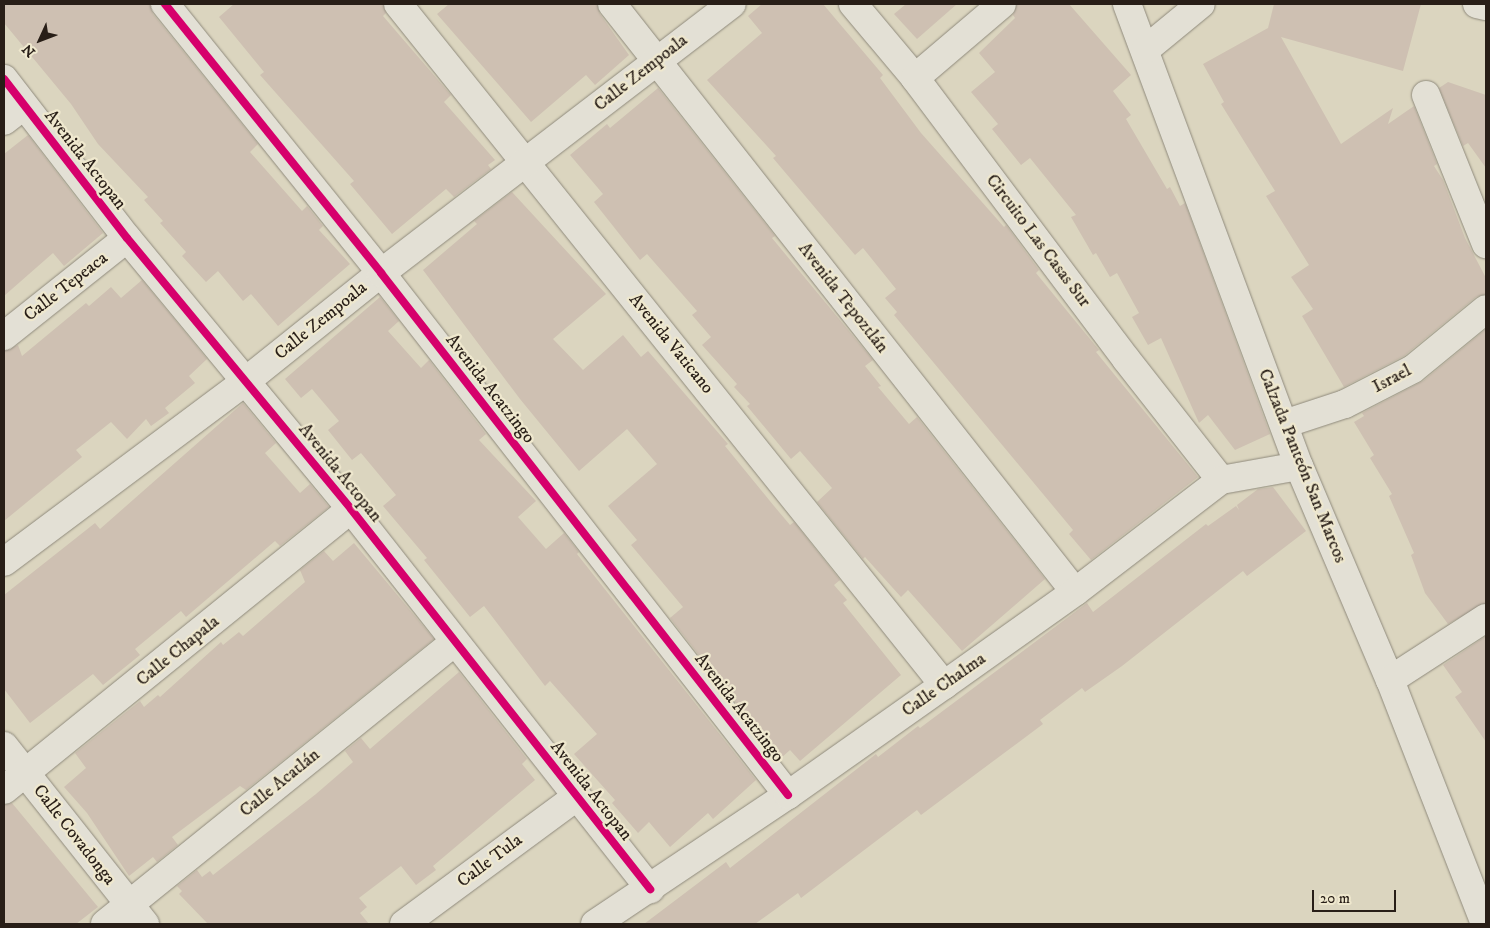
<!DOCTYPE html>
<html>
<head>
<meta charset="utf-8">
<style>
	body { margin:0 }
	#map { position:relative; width:1490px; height:928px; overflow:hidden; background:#dbd5bf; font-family:"IM FELL DW Pica",serif }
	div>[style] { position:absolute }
	.building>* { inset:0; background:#cec0b2 }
	.roads { filter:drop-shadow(0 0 1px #8f8a7c) drop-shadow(0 0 1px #8f8a7c) }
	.minor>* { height:28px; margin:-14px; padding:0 14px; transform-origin:14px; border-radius:14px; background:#e3e0d5 }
	.cycleway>* { height:8px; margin:-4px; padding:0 4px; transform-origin:4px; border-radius:4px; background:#d6006c }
	span { translate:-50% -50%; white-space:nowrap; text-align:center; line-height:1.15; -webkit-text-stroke:4.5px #efe8ce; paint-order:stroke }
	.street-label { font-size:18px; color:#281e17 }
	.frame { position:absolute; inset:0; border:5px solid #281e17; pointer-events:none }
	.north { position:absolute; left:15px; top:15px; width:50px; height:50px; -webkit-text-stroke:4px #efe8ce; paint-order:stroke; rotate:227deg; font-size:14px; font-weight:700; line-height:20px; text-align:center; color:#281e17 }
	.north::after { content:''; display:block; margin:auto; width:18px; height:22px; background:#281e17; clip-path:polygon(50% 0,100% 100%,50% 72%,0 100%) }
	.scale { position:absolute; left:1312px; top:890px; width:84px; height:22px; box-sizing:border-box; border:2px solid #281e17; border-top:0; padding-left:6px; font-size:15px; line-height:18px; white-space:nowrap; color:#281e17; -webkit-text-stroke:4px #efe8ce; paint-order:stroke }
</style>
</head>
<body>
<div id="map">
	<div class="building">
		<i style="clip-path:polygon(4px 4px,150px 4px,153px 14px,258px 144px,250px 152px,302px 211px,307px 206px,323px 226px,319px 230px,350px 264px,278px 326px,251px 294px,243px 301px,218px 271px,206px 282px,182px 256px,186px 252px,160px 223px,163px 221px,144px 200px,148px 197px,98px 144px,71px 104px,4px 23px)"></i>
		<i style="clip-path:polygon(234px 4px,383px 4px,386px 13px,383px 16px,451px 95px,444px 102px,495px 160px,488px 165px,491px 169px,454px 197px,446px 189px,392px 234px,350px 184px,354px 181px,260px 75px,264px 72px,219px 17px)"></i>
		<i style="clip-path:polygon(449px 4px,597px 4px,600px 14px,629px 55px,595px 85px,586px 75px,531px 122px,437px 14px)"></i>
		<i style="clip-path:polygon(762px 4px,823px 4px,883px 75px,880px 78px,921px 133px,1004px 227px,1006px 225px,1039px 270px,1036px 273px,1099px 350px,1096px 352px,1198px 477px,1091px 560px,1069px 534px,1073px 530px,894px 315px,897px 312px,885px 298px,896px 289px,863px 248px,855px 255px,773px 158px,776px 156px,707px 80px,762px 33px,748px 16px)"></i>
		<i style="clip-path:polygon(906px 4px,957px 4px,917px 39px,894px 14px)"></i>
		<i style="clip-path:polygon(1017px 4px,1069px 4px,1131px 75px,1113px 91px,1131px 115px,1126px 119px,1167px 189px,1170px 187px,1180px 206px,1185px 203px,1270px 434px,1235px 450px,1208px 415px,1199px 423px,1161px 338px,1148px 345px,1132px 317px,1139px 313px,1117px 273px,1110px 277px,1096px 253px,1093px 255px,1071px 217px,1076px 215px,1030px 158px,1021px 165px,992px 129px,998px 124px,971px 92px,995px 72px,979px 53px,1015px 18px,1013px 15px)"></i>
		<i style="clip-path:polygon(1274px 4px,1421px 4px,1403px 71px,1281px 37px,1341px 144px,1393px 108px,1388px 124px,1414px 106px,1437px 164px,1434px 166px,1443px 180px,1465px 238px,1486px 278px,1486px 294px,1476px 297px,1404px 356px,1344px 387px,1302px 316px,1313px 309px,1291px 277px,1309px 265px,1266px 196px,1275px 191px,1221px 104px,1224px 102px,1203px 64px,1268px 28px)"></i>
		<i style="clip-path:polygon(1448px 82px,1486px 95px,1486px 168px,1468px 143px,1463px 146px,1439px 88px)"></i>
		<i style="clip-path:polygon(658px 88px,775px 236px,772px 238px,873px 360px,865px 366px,881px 386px,878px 387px,909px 424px,917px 417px,1045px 579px,962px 651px,908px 590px,901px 597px,865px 557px,863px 559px,817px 502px,832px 488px,800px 451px,791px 459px,747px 406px,750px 404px,734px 387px,737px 384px,702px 345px,711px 337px,692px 315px,697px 311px,647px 254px,640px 260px,594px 202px,603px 194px,570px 155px,607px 124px,610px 128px)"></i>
		<i style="clip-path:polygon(28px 135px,103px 233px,64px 266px,53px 253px,4px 296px,4px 154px)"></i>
		<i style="clip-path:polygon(512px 192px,606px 294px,553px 339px,583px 370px,623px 335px,641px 357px,648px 351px,728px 444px,725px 446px,774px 506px,790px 525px,794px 522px,840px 580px,834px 585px,847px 600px,843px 603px,901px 675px,800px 761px,790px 750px,780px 759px,670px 618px,683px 607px,631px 545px,637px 540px,608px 506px,657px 464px,627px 429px,579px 471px,520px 399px,423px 270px,477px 224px,474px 221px)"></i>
		<i style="clip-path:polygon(142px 280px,207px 359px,189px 376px,195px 383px,165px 408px,169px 413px,151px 426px,146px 419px,127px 439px,111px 422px,76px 450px,82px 457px,4px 521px,4px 351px,18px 345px,22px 356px,86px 303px,89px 306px,111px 287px,121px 298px)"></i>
		<i style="clip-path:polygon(380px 297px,399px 321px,388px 331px,421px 368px,429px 360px,486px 434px,479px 440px,536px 501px,518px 517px,546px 549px,564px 533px,579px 552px,577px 554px,756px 780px,713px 819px,708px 813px,670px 847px,649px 822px,638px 833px,612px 803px,615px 800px,574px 754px,597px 734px,550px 681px,545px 686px,484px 606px,470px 617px,424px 560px,427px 558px,383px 506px,396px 495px,361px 453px,352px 460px,328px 430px,339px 421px,312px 389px,301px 398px,285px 379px)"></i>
		<i style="clip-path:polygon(1486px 329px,1486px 603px,1448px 624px,1425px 593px,1411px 555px,1414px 553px,1389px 496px,1392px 494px,1370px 458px,1374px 455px,1354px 422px,1364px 416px,1362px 413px,1423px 381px)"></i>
		<i style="clip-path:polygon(243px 403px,276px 443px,265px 453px,300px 493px,310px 484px,329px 507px,280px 546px,275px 541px,186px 617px,181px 611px,135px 649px,140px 655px,103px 685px,93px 674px,30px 723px,4px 689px,4px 595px,95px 523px,100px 529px)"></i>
		<i style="clip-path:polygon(1273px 487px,1306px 531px,1247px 576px,1243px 571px,1122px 666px,1085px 692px,1082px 688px,1040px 720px,1043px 724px,921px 815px,917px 810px,801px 898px,798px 893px,755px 924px,644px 924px,726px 862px,730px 868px,876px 754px,878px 757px,918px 726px,920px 728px,1087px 603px,1093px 612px,1206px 524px,1208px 526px,1236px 506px,1239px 510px,1237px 505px,1258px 489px)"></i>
		<i style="clip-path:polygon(354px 543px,434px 639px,246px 790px,240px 786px,172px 837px,178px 845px,157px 862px,153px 857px,129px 876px,87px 813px,64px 787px,86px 768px,75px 753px,140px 701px,144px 707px,158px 695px,160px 697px,221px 642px,223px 645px,239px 632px,243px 636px,305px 582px,300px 570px,324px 551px,333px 561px)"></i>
		<i style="clip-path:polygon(1486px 636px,1486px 742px,1455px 697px,1462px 692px,1443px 665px)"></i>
		<i style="clip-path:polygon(459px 672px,527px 759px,522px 764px,535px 780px,433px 866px,436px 870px,416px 885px,401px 866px,359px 898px,367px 907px,360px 913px,369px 924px,208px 924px,179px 894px,182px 891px,177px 886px,197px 870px,202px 877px,210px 871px,213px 875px,316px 794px,353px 762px,345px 751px,361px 738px,370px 749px)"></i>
		<i style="clip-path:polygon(12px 803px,98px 907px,76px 924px,4px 924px,4px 805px)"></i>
	</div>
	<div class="roads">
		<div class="minor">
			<i style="left:165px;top:4px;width:345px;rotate:51.2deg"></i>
			<i style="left:381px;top:273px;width:662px;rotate:52.06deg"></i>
			<i style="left:398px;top:4px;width:873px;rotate:51.28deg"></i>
			<i style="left:612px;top:4px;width:748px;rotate:51.78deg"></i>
			<i style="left:853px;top:4px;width:97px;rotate:50deg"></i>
			<i style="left:915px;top:78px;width:351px;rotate:53.1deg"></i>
			<i style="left:1126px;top:359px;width:154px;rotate:51.9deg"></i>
			<i style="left:1127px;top:4px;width:493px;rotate:69.6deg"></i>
			<i style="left:1299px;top:466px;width:233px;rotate:67deg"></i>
			<i style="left:1390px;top:680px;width:262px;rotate:68.7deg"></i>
			<i style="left:1477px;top:4px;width:9px;rotate:13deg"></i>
			<i style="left:1145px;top:50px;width:72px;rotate:-39.4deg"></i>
			<i style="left:915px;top:78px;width:114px;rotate:-40.4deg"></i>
			<i style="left:4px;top:79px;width:201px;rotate:52.3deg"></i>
			<i style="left:127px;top:238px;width:352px;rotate:50.4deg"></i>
			<i style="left:351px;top:509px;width:484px;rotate:51.8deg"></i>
			<i style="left:1426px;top:95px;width:161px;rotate:68.1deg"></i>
			<i style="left:4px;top:121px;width:24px;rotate:-38deg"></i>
			<i style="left:4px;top:336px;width:157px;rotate:-38.5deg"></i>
			<i style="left:1284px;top:424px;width:64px;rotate:-18.2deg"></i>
			<i style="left:1345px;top:404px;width:76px;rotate:-27.2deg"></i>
			<i style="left:1413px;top:369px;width:94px;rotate:-39.4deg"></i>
			<i style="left:4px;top:562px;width:302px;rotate:-36.8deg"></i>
			<i style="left:246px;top:381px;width:173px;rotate:-38.7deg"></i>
			<i style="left:381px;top:273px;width:442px;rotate:-37.5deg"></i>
			<i style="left:1390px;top:680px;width:114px;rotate:-32.9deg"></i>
			<i style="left:4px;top:746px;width:227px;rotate:51.6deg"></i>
			<i style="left:4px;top:790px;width:447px;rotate:-39deg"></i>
			<i style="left:105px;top:924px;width:449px;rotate:-38.9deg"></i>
			<i style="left:404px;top:924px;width:214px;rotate:-36.4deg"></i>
			<i style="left:595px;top:924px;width:232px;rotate:-33.8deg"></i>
			<i style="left:788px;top:795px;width:191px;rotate:-35.2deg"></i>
			<i style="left:944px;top:685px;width:161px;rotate:-35.4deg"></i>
			<i style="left:1075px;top:592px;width:184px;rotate:-37.5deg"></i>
			<i style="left:1221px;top:480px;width:79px;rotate:-10.2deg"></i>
		</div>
	</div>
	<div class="cycleway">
		<i style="left:165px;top:4px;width:345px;rotate:51.2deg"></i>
		<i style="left:381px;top:273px;width:662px;rotate:52.06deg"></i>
		<i style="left:4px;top:79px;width:201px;rotate:52.3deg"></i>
		<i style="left:127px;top:238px;width:352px;rotate:50.4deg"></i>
		<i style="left:351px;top:509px;width:484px;rotate:51.8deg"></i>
	</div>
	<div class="street-label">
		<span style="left:641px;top:73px;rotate:-38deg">Calle Zempoala</span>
		<span style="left:85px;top:160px;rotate:52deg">Avenida Actopan</span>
		<span style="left:1038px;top:241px;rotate:53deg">Circuito Las Casas Sur</span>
		<span style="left:66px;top:287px;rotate:-38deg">Calle Tepeaca</span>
		<span style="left:843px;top:298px;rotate:52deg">Avenida Tepoztlán</span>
		<span style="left:321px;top:321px;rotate:-39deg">Calle Zempoala</span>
		<span style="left:671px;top:344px;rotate:51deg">Avenida Vaticano</span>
		<span style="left:1392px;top:379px;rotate:-28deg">Israel</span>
		<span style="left:490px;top:389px;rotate:52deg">Avenida Acatzingo</span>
		<span style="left:1302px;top:466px;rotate:68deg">Calzada Panteón San Marcos</span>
		<span style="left:340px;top:473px;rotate:51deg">Avenida Actopan</span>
		<span style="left:178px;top:651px;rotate:-39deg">Calle Chapala</span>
		<span style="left:944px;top:685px;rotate:-35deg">Calle Chalma</span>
		<span style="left:739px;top:708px;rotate:52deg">Avenida Acatzingo</span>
		<span style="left:280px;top:783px;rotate:-39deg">Calle Acatlán</span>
		<span style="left:591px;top:791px;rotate:52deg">Avenida Actopan</span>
		<span style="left:74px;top:835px;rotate:52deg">Calle Covadonga</span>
		<span style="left:490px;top:861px;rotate:-37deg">Calle Tula</span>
	</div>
	<div class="frame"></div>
	<div class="north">N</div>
	<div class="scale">20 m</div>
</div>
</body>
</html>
